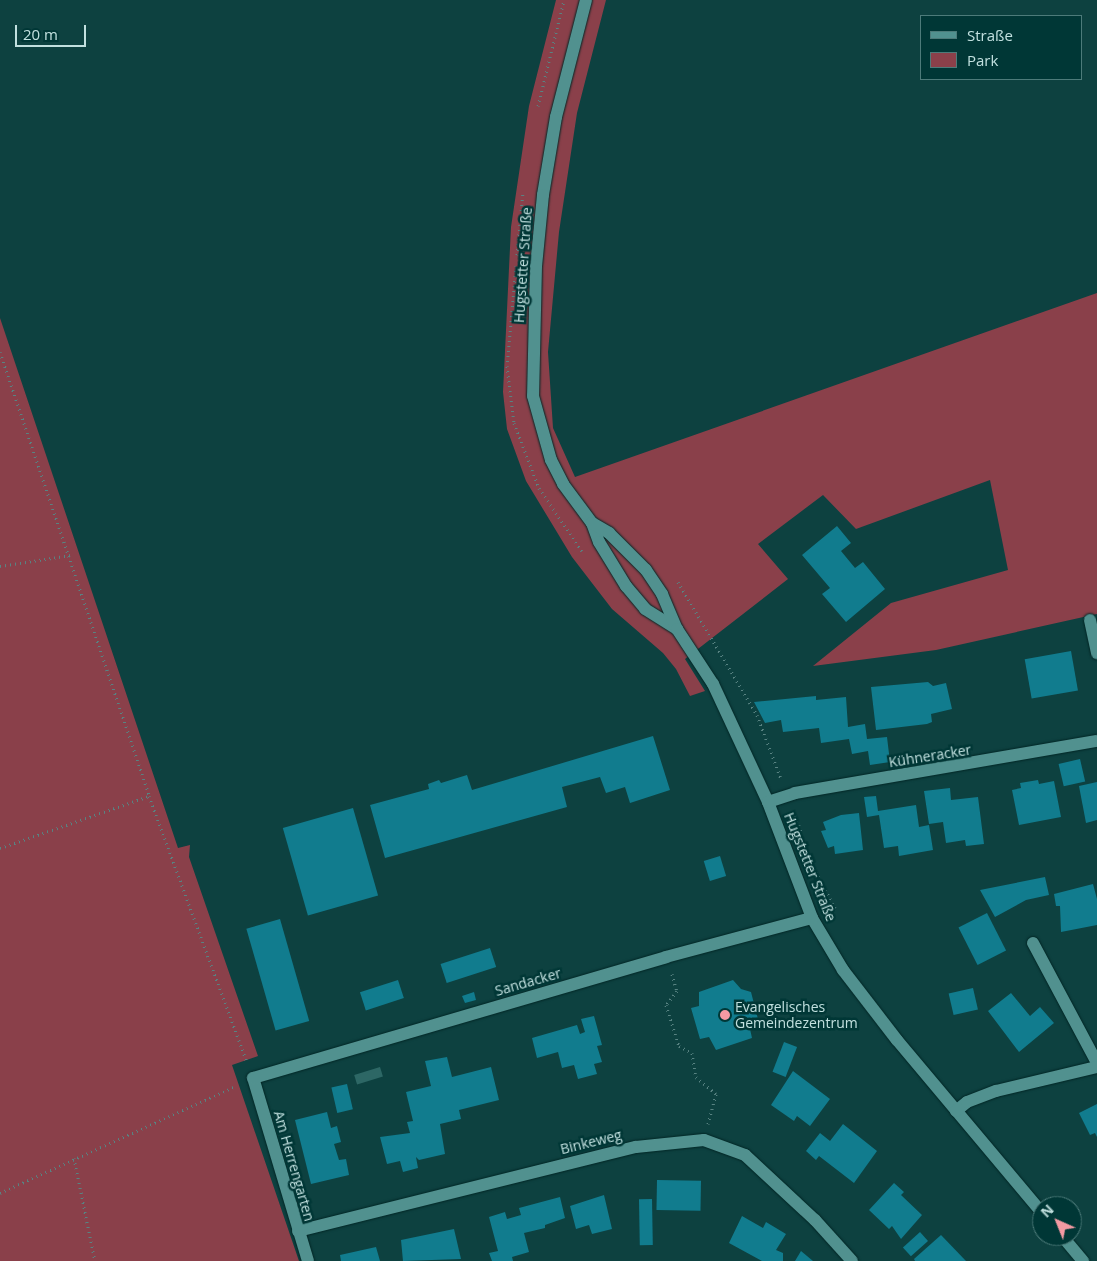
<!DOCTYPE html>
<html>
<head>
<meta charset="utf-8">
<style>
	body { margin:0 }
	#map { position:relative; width:1097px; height:1261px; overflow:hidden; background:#0d4140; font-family:"Open Sans",sans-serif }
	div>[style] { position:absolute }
	.green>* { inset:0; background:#8a404a }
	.water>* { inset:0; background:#2d6765; transform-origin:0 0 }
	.building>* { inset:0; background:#117c8e; transform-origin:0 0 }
	.path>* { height:3px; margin-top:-1.5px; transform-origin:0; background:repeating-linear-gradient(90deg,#588382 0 1px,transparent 0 5px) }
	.roads { filter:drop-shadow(0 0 1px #022625) drop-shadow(0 0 1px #022625) }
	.minor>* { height:12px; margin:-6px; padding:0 6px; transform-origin:6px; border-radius:6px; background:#51918f }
	.dots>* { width:14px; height:14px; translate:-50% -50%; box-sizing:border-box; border:2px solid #003736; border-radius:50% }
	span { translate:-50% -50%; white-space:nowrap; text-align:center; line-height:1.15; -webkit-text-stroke:5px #003736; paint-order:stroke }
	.street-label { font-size:14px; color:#c1e0df }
	.poi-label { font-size:14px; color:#c1e0df }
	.left { translate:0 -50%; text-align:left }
	.legend { position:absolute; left:920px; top:15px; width:162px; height:65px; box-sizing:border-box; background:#003736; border:1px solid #4d7b7a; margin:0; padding:6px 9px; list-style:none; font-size:15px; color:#c1e0df }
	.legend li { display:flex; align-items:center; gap:10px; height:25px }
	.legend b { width:25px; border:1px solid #4d7b7a }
	.north { position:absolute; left:1032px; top:1196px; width:50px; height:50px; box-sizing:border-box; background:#003736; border:1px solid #4d7b7a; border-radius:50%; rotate:316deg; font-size:14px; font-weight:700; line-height:20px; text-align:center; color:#c1e0df }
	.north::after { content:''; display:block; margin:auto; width:18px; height:22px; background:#f49aa3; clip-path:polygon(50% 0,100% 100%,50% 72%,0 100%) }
	.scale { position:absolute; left:15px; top:25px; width:71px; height:22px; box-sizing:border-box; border:2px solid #c1e0df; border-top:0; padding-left:6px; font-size:15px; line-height:18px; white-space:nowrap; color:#c1e0df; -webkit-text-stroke:4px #003736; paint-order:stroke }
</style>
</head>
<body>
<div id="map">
	<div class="green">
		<i style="clip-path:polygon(556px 0,606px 0,577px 113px,559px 232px,548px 352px,553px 428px,575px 477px,1097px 293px,1097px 614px,936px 650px,813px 666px,891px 603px,1008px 570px,990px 480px,856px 529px,823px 495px,758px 544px,788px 579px,685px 659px,705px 691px,690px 696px,676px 669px,663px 653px,612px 609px,572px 557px,526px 481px,507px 429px,503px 392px,511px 227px,529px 106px)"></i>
		<i style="clip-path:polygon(0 318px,178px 848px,190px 845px,189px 857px,258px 1056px,232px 1065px,299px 1261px,0 1261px)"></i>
	</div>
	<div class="water">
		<i style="left:380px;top:1067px;width:10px;height:27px;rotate:73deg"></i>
	</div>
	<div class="building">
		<i style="clip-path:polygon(837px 526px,851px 543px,841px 551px,855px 568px,863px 562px,885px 589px,846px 622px,822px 594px,830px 588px,802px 555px)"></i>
		<i style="left:1071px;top:651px;width:40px;height:47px;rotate:80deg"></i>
		<i style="clip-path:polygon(928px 682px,933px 686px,946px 683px,952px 709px,931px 714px,932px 722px,927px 724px,876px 730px,871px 687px)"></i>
		<i style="clip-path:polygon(816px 696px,816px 700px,846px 697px,848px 727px,865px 724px,867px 739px,887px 737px,890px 762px,870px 765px,868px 751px,852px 754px,849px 739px,821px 743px,819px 728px,783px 732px,781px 720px,765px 723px,754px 702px)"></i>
		<i style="clip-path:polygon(653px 736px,670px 790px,630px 803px,625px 787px,606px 793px,600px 777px,562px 787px,567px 807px,385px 858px,370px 805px,429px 789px,428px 784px,439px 780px,441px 783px,467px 775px,472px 790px)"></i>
		<i style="left:1080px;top:759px;width:23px;height:22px;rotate:77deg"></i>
		<i style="clip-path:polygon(1038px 780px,1039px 784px,1054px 781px,1061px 817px,1019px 825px,1012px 790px,1021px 788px,1020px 783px)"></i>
		<i style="clip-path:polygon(1097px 782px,1097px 820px,1086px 823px,1079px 786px)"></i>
		<i style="clip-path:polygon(950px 788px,951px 800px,978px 797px,984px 844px,966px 846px,965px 840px,946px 843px,943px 822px,929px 824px,924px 791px)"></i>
		<i style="clip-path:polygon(876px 796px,878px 811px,916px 805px,919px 827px,929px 825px,933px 850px,899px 856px,898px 846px,884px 848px,879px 815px,867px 817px,864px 797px)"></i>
		<i style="left:353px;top:808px;width:91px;height:73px;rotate:74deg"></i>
		<i style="clip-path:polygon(859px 813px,863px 850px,835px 854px,834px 846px,828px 848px,821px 831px,826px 830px,823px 822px,841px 815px)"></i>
		<i style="left:720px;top:856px;width:21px;height:17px;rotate:73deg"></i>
		<i style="clip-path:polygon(1045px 877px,1049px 895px,1026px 900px,995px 917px,980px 890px)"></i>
		<i style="clip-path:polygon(1093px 884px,1097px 899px,1097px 925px,1061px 932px,1060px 906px,1056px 906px,1054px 894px)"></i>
		<i style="left:987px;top:913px;width:42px;height:32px;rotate:63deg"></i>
		<i style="left:280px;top:919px;width:106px;height:35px;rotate:74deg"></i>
		<i style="left:490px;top:948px;width:20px;height:52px;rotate:72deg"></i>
		<i style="left:398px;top:980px;width:19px;height:40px;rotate:72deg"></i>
		<i style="clip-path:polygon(733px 980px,741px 989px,751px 992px,759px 1023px,750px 1029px,752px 1038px,716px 1050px,709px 1037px,700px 1039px,691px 1008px,699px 1006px,699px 992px)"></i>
		<i style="left:973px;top:988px;width:22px;height:25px;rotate:77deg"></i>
		<i style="clip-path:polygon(474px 992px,476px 1000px,465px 1003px,462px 996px)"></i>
		<i style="clip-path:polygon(1011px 993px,1030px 1016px,1040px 1007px,1054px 1023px,1019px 1052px,988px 1011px)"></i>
		<i style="clip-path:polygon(594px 1016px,602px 1045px,597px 1046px,602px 1062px,594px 1064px,597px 1074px,578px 1079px,574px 1065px,562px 1068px,558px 1052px,537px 1058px,532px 1038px,577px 1025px,580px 1034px,585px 1032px,581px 1019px)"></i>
		<i style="left:784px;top:1042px;width:14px;height:32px;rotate:21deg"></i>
		<i style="clip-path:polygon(447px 1057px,452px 1077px,491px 1067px,499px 1100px,459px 1110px,461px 1119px,440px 1124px,445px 1154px,419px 1160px,416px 1157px,418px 1168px,403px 1172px,400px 1161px,387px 1164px,380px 1137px,410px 1133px,407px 1122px,413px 1121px,406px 1092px,431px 1086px,425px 1061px)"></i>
		<i style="clip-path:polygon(793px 1071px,830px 1099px,810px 1126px,797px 1116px,794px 1121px,771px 1105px)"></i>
		<i style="left:347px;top:1084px;width:26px;height:16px;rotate:77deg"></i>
		<i style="clip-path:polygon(1097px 1104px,1097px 1137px,1095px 1133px,1090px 1135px,1079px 1113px)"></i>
		<i style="clip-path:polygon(327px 1112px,331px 1128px,337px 1126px,341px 1142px,334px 1144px,339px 1160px,346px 1159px,349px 1175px,311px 1184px,295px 1120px)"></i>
		<i style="clip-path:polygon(843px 1124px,877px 1151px,854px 1183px,819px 1156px,816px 1160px,806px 1151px,820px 1133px,830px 1141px)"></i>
		<i style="left:657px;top:1180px;width:44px;height:30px;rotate:1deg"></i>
		<i style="clip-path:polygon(894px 1183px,904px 1192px,901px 1195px,922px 1215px,901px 1239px,892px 1226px,889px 1229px,869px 1210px)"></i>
		<i style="clip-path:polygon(604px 1195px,612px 1229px,592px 1234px,589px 1225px,576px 1229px,570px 1206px)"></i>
		<i style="clip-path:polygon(560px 1197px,565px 1218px,545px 1225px,545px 1228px,524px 1233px,529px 1252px,512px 1257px,513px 1261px,492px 1261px,489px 1253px,498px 1251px,489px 1217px,505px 1212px,507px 1219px,521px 1215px,519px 1208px)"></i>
		<i style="left:652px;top:1199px;width:46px;height:13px;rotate:89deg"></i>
		<i style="clip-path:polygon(742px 1216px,763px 1228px,766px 1222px,786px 1234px,776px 1250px,783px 1253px,783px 1261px,762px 1261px,729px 1243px)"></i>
		<i style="clip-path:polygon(454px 1229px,461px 1259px,403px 1261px,401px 1240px)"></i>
		<i style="left:920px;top:1232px;width:12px;height:23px;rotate:48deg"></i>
		<i style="clip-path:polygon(941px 1235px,966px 1261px,915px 1261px,914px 1259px)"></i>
		<i style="clip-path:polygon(376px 1247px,380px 1261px,341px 1261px,340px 1255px)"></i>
		<i style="clip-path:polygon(801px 1251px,813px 1261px,795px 1261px)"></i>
	</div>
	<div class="path">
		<i style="left:538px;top:106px;width:109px;rotate:-76.2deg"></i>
		<i style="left:517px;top:255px;width:64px;rotate:-84.6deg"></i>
		<i style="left:516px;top:266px;width:100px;rotate:95.1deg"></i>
		<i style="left:507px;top:366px;width:57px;rotate:83deg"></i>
		<i style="left:514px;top:423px;width:70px;rotate:69deg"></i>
		<i style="left:539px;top:488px;width:76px;rotate:55.7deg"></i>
		<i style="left:0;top:352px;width:468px;rotate:71.4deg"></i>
		<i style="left:149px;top:796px;width:283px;rotate:69.8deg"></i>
		<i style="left:0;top:566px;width:72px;rotate:-8.8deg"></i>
		<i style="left:678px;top:582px;width:155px;rotate:59.3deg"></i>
		<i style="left:757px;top:715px;width:68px;rotate:69.4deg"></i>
		<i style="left:793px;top:811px;width:22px;rotate:68deg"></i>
		<i style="left:0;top:848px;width:158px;rotate:-19.2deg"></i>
		<i style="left:816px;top:872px;width:41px;rotate:62.2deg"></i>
		<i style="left:835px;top:908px;width:8px;rotate:157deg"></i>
		<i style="left:672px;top:974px;width:18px;rotate:74deg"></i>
		<i style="left:677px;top:991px;width:18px;rotate:128deg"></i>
		<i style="left:666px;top:1005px;width:43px;rotate:72.4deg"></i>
		<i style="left:679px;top:1046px;width:15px;rotate:28deg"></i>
		<i style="left:692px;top:1053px;width:24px;rotate:81deg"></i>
		<i style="left:696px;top:1077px;width:26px;rotate:40deg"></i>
		<i style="left:716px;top:1094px;width:31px;rotate:105deg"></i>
		<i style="left:74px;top:1158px;width:105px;rotate:78.5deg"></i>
		<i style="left:0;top:1193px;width:259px;rotate:-24.4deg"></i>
	</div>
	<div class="roads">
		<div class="minor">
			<i style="left:586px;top:0;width:121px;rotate:104.4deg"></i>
			<i style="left:556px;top:117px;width:79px;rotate:99.5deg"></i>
			<i style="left:543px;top:195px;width:71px;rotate:95.6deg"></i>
			<i style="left:536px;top:266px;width:130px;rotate:91.3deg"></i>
			<i style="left:533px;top:396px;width:66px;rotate:74.3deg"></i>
			<i style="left:551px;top:460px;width:27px;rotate:63deg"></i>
			<i style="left:563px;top:484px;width:49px;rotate:53.4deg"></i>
			<i style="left:592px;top:523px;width:20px;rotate:70deg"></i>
			<i style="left:599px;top:542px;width:52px;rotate:58.5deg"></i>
			<i style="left:626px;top:586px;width:30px;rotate:50deg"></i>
			<i style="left:645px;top:609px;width:38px;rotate:32deg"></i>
			<i style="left:592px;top:523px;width:20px;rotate:30deg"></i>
			<i style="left:609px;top:533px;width:52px;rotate:45deg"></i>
			<i style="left:646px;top:570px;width:29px;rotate:56deg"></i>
			<i style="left:662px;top:594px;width:38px;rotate:67deg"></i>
			<i style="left:677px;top:629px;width:66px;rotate:56.8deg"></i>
			<i style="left:713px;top:684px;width:130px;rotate:65deg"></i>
			<i style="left:768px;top:802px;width:124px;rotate:69.2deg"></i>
			<i style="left:812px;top:918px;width:61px;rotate:59.2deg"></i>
			<i style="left:843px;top:970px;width:88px;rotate:52.4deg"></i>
			<i style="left:897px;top:1040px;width:226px;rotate:50deg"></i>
			<i style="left:1090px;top:620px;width:34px;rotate:78deg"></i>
			<i style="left:768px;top:802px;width:28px;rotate:-18deg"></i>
			<i style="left:795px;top:793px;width:306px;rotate:-9.8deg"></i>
			<i style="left:1033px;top:943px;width:136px;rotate:61.9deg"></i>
			<i style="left:956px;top:1111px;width:14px;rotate:-39deg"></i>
			<i style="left:967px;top:1102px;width:31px;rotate:-21deg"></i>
			<i style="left:996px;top:1091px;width:104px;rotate:-13.4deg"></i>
			<i style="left:298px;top:1231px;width:348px;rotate:-14deg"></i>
			<i style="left:636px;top:1147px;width:68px;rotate:-5.9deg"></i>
			<i style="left:704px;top:1140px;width:44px;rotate:20.1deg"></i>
			<i style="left:745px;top:1155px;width:96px;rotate:42.9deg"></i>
			<i style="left:815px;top:1220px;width:55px;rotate:47.9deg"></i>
			<i style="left:1062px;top:1236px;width:33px;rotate:50deg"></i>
			<i style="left:308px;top:1261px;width:191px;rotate:-106.7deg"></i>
			<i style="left:253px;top:1078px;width:430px;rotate:-16.3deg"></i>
			<i style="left:666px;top:957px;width:151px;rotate:-15deg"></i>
		</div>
	</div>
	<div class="dots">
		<i style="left:725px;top:1015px;background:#f49aa3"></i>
	</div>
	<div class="street-label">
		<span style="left:523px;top:265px;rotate:-86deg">Hugstetter Straße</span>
		<span style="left:930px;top:756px;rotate:-9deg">Kühneracker</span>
		<span style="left:810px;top:867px;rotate:68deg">Hugstetter Straße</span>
		<span style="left:528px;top:982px;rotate:-16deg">Sandacker</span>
		<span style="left:591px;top:1142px;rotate:-14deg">Binkeweg</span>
		<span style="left:294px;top:1166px;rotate:74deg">Am Herrengarten</span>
	</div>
	<div class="poi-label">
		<span class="left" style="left:735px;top:1015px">Evangelisches<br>Gemeindezentrum</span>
	</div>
	<ul class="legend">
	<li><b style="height:6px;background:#51918f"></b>Straße</li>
	<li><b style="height:14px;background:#8a404a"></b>Park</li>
	</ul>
	<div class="north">N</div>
	<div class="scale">20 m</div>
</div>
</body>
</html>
